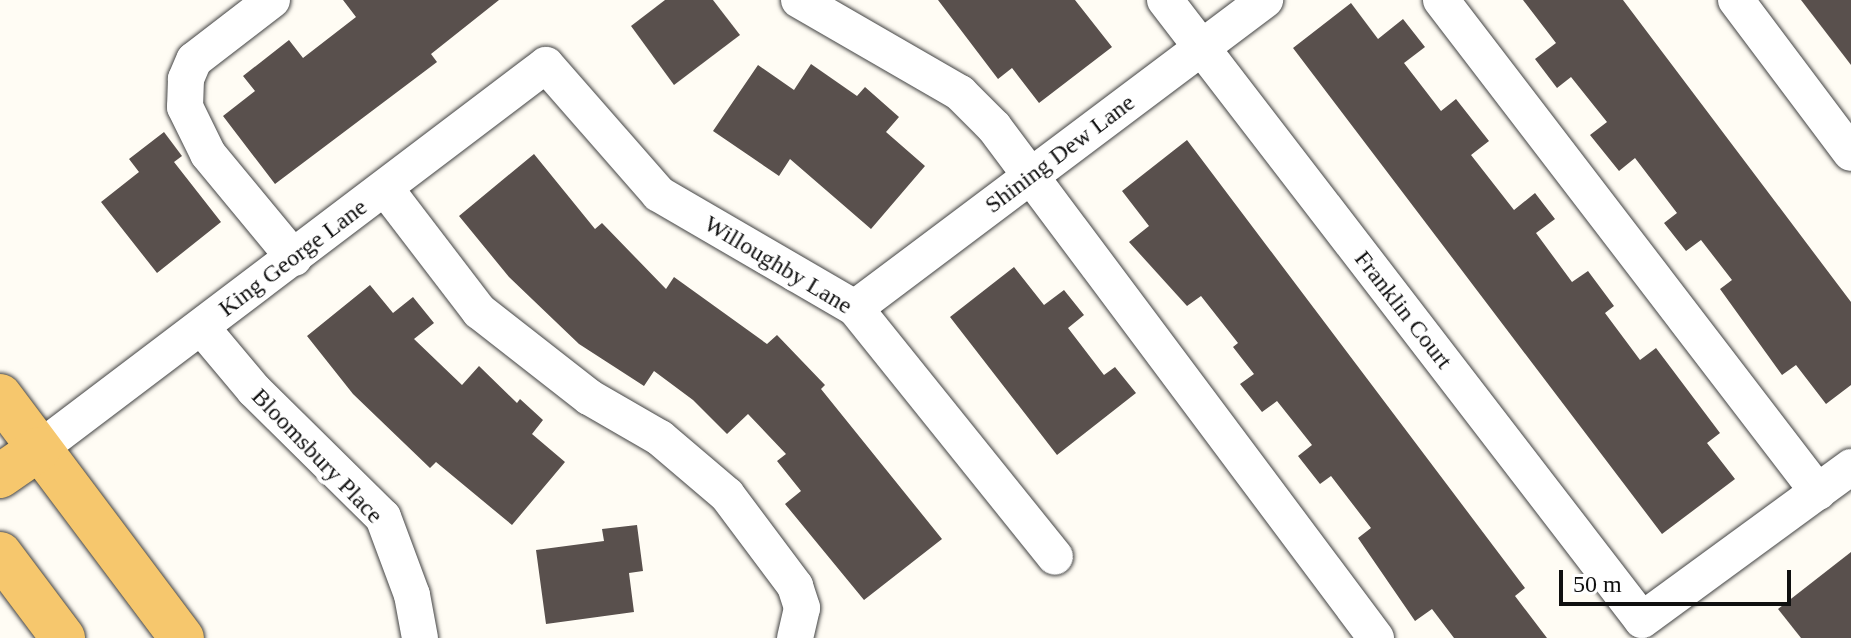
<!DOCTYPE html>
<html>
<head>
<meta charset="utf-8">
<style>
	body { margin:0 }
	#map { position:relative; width:1851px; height:638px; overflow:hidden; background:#fffcf4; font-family:Georgia,serif }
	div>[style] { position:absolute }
	.building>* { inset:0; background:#59504d }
	.roads { filter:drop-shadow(0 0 2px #434343) drop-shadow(0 0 2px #434343) }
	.minor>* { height:36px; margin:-18px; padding:0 18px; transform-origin:18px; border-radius:18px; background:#fff }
	.major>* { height:44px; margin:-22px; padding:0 22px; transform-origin:22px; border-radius:22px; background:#f6c76d }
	span { translate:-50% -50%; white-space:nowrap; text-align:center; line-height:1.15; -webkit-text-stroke:8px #fff; paint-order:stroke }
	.street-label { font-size:24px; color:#101010 }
	.scale { position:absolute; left:1559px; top:570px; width:232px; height:36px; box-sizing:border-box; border:4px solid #101010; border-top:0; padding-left:10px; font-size:24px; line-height:28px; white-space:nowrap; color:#101010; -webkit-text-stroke:6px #fff; paint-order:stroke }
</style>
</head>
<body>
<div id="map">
	<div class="building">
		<i style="clip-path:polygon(343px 0,499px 0,431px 54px,437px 62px,275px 184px,223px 116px,255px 91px,243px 76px,289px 40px,303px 58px,356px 17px)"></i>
		<i style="clip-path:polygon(665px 0,713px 0,740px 35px,674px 85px,631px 26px)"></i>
		<i style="clip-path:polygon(938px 0,1075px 0,1112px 47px,1039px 103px,1012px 68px,998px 79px)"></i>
		<i style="clip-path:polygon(1523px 0,1623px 0,1851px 302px,1851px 385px,1826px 404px,1796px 365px,1782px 375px,1720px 289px,1732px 280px,1701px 240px,1686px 251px,1664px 223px,1677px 213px,1635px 158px,1619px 171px,1590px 135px,1607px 122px,1571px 77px,1557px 88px,1535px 59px,1556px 43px)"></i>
		<i style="clip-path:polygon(1801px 0,1851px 0,1851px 65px)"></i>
		<i style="clip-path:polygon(1351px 3px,1378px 39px,1403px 19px,1425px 47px,1404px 63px,1441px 111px,1456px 99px,1489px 141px,1471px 155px,1514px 210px,1535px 193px,1555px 219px,1536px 233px,1572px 282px,1588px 271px,1614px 306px,1605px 313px,1640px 360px,1656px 348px,1720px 433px,1707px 443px,1735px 479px,1662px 534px,1293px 48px)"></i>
		<i style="clip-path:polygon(811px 64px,857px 96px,865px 87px,899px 117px,886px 132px,925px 166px,871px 229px,790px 159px,779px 176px,713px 131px,758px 65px,794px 90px)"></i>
		<i style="clip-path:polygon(164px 132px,182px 156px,174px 162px,221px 222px,157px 273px,101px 202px,139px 172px,129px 159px)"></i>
		<i style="clip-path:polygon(1187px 140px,1525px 588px,1515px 596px,1547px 638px,1454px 638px,1432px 609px,1415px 621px,1358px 538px,1371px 528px,1331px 476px,1320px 484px,1298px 456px,1312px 445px,1277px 401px,1262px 412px,1240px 384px,1254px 374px,1233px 347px,1238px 343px,1201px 296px,1187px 306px,1129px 242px,1149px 226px,1122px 191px)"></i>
		<i style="clip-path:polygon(534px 154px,595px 229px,602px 223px,666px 289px,674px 277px,767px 344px,777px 335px,825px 385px,821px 389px,942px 539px,864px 600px,785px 504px,801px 491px,777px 461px,786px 454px,748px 414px,727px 434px,693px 400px,654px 371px,644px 386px,579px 344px,509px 277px,459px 216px)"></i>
		<i style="clip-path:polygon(1014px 267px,1044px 305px,1064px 290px,1084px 315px,1068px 328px,1104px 375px,1115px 367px,1136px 393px,1057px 455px,950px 317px)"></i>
		<i style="clip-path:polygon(370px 285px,393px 313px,413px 297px,434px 323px,414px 339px,462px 385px,479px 366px,517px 403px,520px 399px,543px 420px,532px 434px,565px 462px,512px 525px,436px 462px,430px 468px,353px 394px,307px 336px)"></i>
		<i style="clip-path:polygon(637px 525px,643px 571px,629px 573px,634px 612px,546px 624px,536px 550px,604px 541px,602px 529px)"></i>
		<i style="clip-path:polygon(1851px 552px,1851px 638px,1801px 638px,1778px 609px)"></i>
	</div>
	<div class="roads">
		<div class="minor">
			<i style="left:272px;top:0;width:98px;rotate:142.4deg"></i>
			<i style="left:194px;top:60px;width:21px;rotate:113deg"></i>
			<i style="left:186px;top:79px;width:28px;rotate:92deg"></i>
			<i style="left:185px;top:107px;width:52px;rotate:63.9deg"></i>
			<i style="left:208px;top:154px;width:135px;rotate:50.4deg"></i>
			<i style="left:799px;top:0;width:186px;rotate:30deg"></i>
			<i style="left:960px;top:93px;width:48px;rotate:45deg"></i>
			<i style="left:994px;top:127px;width:638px;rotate:53.22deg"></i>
			<i style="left:1165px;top:0;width:782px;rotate:52.43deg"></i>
			<i style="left:1642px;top:620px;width:259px;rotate:-36.2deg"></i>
			<i style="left:1441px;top:0;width:620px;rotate:52.54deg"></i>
			<i style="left:1736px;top:0;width:191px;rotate:53.1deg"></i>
			<i style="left:385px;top:188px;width:155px;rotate:52.6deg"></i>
			<i style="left:479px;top:311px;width:140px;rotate:38deg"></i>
			<i style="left:589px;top:397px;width:82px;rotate:30deg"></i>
			<i style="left:660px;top:438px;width:88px;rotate:40.4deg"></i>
			<i style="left:727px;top:495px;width:114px;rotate:53.2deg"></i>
			<i style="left:795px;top:586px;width:23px;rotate:72deg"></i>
			<i style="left:802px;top:608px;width:31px;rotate:103deg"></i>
			<i style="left:855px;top:308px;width:513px;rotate:-36.91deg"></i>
			<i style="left:202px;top:328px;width:81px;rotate:50deg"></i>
			<i style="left:254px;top:390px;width:181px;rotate:44.6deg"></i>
			<i style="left:383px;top:517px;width:83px;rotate:69.6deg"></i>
			<i style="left:412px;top:595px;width:44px;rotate:79.5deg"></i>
			<i style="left:39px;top:449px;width:636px;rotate:-37.14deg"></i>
			<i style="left:546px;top:65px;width:171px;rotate:48.8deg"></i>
			<i style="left:659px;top:194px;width:227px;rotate:30.2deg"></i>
			<i style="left:855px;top:308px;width:319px;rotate:51.2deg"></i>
		</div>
		<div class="major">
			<i style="left:0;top:396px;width:303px;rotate:53.1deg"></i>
			<i style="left:0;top:476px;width:47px;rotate:-34.7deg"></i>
			<i style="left:0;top:554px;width:105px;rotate:53.1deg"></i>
		</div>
	</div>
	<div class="street-label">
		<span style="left:1060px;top:154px;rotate:-37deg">Shining Dew Lane</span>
		<span style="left:293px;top:258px;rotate:-37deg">King George Lane</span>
		<span style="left:778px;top:265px;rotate:31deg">Willoughby Lane</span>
		<span style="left:1403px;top:310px;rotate:52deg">Franklin Court</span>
		<span style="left:317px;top:456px;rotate:46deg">Bloomsbury Place</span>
	</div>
	<div class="scale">50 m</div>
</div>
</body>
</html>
